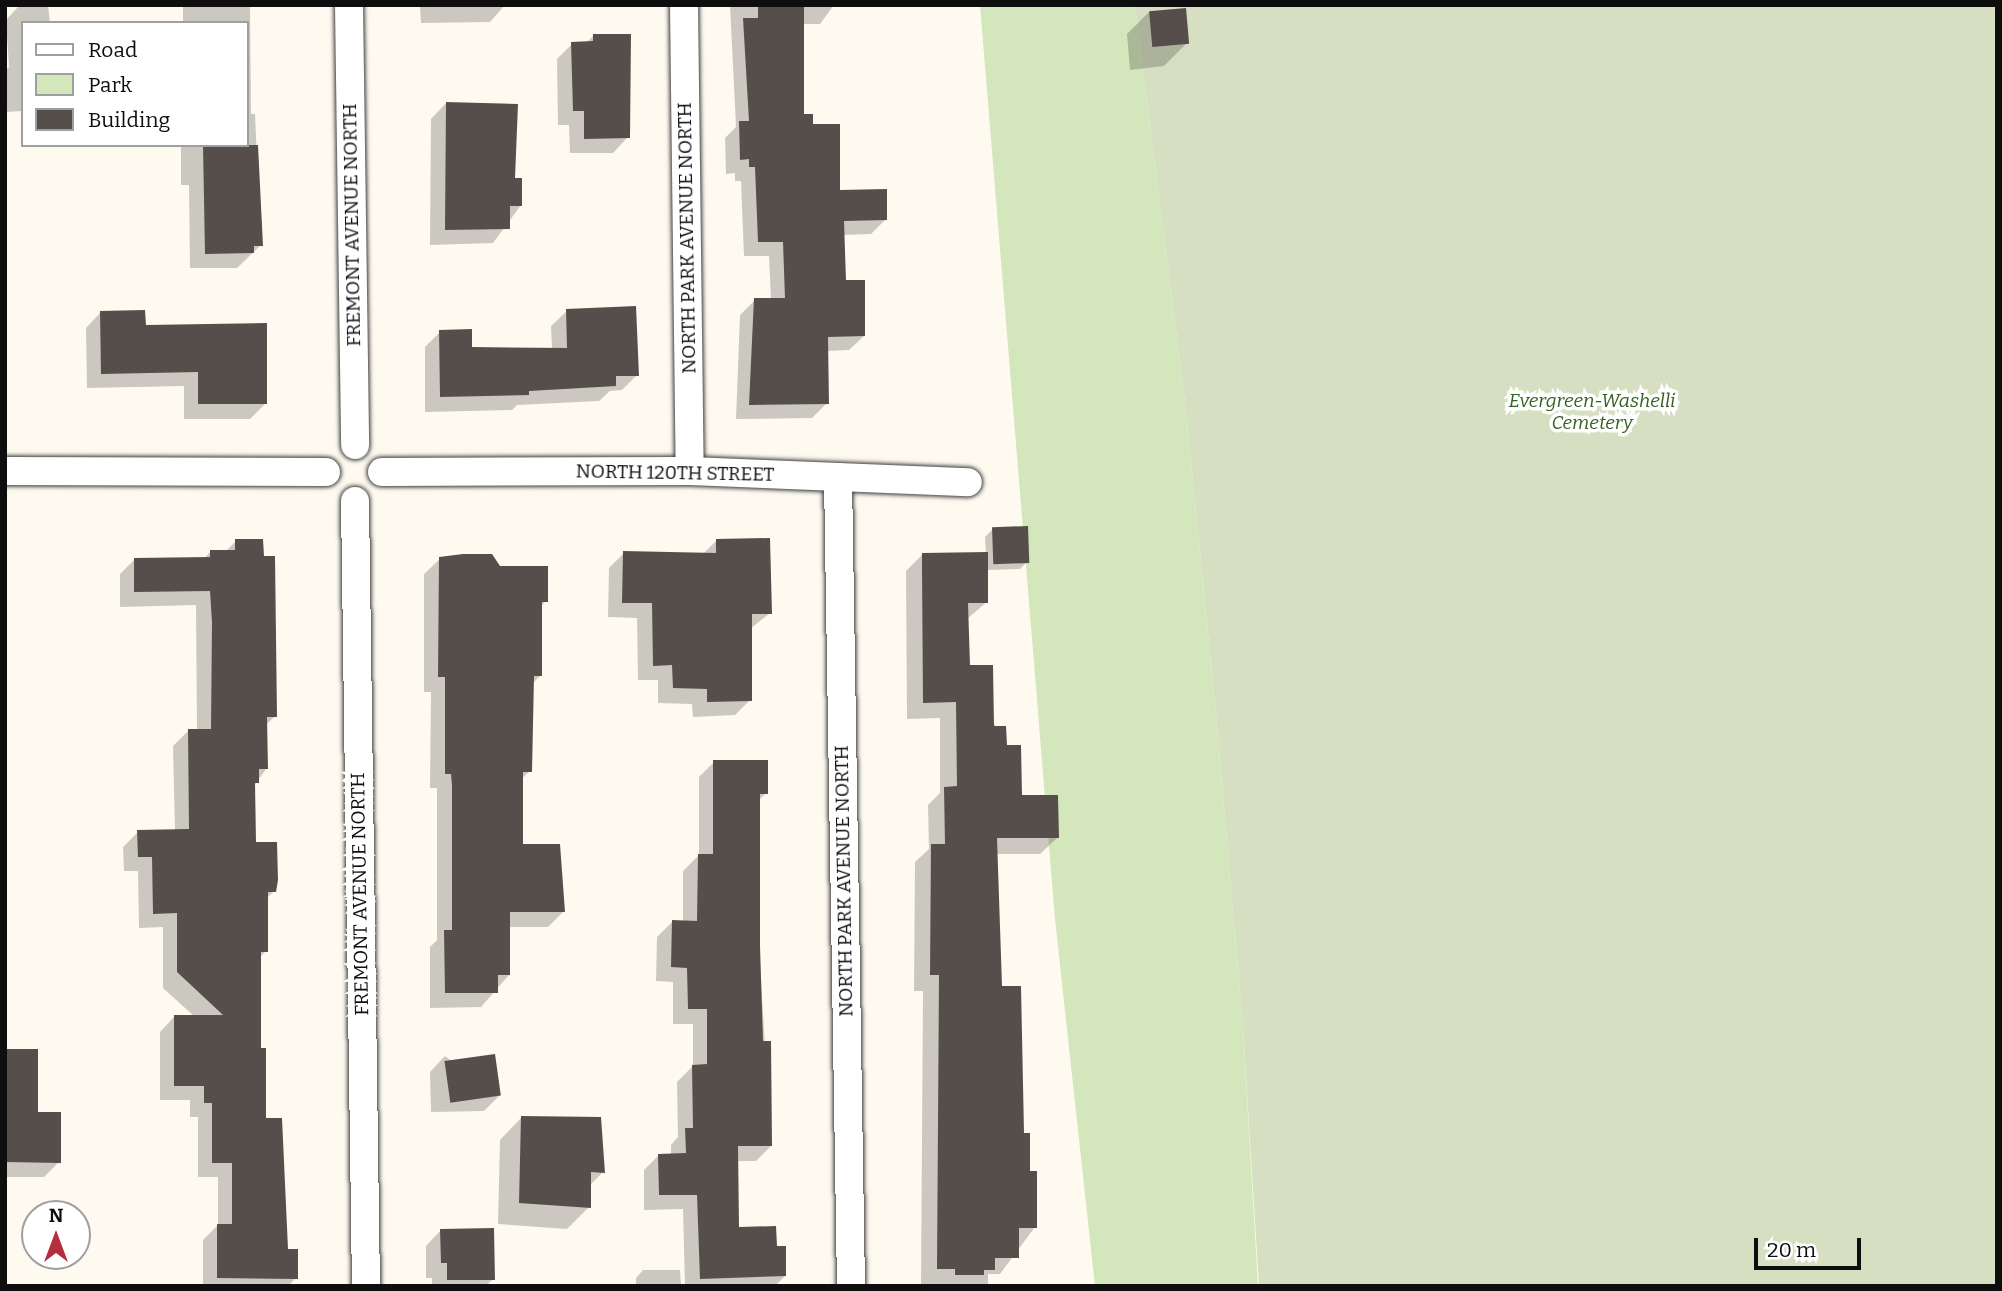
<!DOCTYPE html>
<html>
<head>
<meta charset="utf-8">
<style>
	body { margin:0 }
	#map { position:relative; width:2002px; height:1291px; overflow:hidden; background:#fefaf0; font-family:Bitter,serif }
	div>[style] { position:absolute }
	.green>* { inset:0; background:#d4e6bb }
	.cemetery>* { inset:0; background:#d7dfc2 }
	.shadow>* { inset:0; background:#0003 }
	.building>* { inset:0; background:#564e4b; transform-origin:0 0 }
	.roads { filter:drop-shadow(0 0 2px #414141) drop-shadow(0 0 2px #414141) }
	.minor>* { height:28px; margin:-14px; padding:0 14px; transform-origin:14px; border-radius:14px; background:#fff }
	span { translate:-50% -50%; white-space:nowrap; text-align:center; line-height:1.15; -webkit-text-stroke:7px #fff; paint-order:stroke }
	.street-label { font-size:19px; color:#0e0e0e }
	.park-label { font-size:19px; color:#346122; font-style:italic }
	.frame { position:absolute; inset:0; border:7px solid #0e0e0e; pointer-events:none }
	.legend { position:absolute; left:21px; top:21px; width:228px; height:126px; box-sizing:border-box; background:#fff; border:2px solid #9f9f9f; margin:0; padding:9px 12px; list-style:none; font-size:21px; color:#0e0e0e }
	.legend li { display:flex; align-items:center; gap:14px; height:35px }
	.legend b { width:35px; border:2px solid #9f9f9f }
	.north { position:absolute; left:21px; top:1200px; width:70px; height:70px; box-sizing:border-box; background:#fff; border:2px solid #9f9f9f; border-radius:50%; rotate:0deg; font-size:19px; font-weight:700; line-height:28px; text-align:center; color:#0e0e0e }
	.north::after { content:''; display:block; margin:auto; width:24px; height:32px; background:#b42f3e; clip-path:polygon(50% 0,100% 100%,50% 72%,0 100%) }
	.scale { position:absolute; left:1754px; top:1238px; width:107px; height:32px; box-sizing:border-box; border:4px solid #0e0e0e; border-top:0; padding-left:9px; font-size:21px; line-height:24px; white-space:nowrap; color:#0e0e0e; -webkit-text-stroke:5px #fff; paint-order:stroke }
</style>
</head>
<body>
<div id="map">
	<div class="green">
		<i style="clip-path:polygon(980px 5px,1135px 5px,1186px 411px,1216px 715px,1243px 1028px,1258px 1286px,1095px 1286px,1055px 919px)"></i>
	</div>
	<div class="cemetery">
		<i style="clip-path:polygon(1135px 5px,1997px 5px,1997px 1286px,1259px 1286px,1243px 1028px,1216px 715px,1186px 411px)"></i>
	</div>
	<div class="shadow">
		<i style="clip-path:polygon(48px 5px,50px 23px,23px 23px,23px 111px,5px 112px,5px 71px,9px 67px,6px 20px,18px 7px)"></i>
		<i style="clip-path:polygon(183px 5px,250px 5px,251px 114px,255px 114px,261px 245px,237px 268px,190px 268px,189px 185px,181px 185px,181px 145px,247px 145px,247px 23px,183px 23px)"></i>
		<i style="clip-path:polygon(420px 5px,505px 5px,490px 22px,421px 23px)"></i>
		<i style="clip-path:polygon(730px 5px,834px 5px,820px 24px,802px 24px,803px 116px,812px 126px,838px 191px,886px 219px,871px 234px,843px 235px,844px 282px,864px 336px,849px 350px,826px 351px,827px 403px,812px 418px,736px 419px,740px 315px,755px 300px,771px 300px,769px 256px,744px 256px,741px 181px,735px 181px,735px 173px,726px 174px,725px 138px,736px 127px)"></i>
		<i style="clip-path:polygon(1150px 11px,1187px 43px,1164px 66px,1130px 70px,1127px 34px)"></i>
		<i style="clip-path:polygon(593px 36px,628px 137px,613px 153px,570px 153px,569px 125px,558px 125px,557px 59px,572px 44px,586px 43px)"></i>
		<i style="clip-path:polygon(446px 103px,513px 180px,521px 205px,493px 243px,430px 245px,431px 119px)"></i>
		<i style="clip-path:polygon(567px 311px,637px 375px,622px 390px,610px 391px,599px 401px,517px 405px,512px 410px,425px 412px,425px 347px,440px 332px,470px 349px,552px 349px,551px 326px)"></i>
		<i style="clip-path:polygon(101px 312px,144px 327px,265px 404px,250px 419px,184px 419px,184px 386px,87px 388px,86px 328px)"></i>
		<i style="clip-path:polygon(993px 529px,1027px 562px,1020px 569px,987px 570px,987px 602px,967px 619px,968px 667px,1005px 747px,1020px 797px,1057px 838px,1040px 854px,996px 854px,1000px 987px,1035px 1227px,1000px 1274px,988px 1274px,988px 1286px,932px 1286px,921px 1284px,923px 991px,914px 991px,915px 862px,929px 849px,928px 805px,940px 793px,940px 718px,907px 719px,906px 571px,923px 554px,986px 554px,985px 537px)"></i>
		<i style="clip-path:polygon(236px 541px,275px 716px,265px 726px,266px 769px,254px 786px,254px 844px,274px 891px,266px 899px,266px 951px,259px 958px,259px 1049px,265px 1120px,287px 1251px,296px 1278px,288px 1286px,203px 1286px,203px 1240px,218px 1225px,218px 1177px,198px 1177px,198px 1117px,190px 1117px,190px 1100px,160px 1100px,160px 1032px,174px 1017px,195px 1017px,163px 988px,163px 927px,139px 928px,138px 871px,124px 871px,123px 847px,138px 832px,175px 831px,173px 746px,188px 731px,197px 731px,196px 605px,120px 607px,120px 574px,134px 560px,204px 559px,210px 552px,225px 552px)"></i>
		<i style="clip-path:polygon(716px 541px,770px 613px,750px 629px,750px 700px,735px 715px,693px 717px,692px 704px,658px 703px,658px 680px,638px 680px,637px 618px,608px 617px,609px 568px,624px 553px,702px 555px)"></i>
		<i style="clip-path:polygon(440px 559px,499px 568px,546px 601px,540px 607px,540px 676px,532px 684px,530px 771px,521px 779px,521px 846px,563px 912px,548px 927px,509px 927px,509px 975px,481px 1007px,430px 1008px,430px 947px,437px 940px,437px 788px,430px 788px,431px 692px,424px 692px,424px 574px)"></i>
		<i style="clip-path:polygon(714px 762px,766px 793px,759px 800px,759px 946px,771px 1146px,756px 1161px,736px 1161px,737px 1229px,775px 1248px,785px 1276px,775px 1286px,685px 1286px,683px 1209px,644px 1210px,644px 1170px,659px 1155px,671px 1155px,671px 1145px,678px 1137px,677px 1082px,693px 1066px,693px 1024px,673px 1024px,673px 982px,656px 981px,657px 937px,672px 922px,683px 922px,683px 871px,699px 855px,699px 777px)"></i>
		<i style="clip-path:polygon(5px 1050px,59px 1162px,44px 1177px,5px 1177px)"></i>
		<i style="clip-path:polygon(445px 1056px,499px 1096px,484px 1111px,431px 1112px,430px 1072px)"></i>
		<i style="clip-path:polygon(521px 1118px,603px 1172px,589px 1186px,589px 1207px,567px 1229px,498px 1224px,500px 1140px)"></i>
		<i style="clip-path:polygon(441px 1230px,493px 1279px,486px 1286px,432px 1286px,432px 1278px,426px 1278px,426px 1246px)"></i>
		<i style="clip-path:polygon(643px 1270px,680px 1270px,681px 1286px,636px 1286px,636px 1278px)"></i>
	</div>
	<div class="building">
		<i style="clip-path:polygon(758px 5px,804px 5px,804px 114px,813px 114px,813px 124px,840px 124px,840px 190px,887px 189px,887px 220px,844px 221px,846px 280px,865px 280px,865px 336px,828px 337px,829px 404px,749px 405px,754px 298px,785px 298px,783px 242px,758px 242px,755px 167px,749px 167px,749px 159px,740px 160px,739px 121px,749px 121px,743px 18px,758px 18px)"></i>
		<i style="left:1186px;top:8px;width:36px;height:37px;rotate:85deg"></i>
		<i style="clip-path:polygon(593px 34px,631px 34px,630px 138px,584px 139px,584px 111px,573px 111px,571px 42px,593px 41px)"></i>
		<i style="clip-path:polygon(446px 102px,518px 104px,515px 178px,522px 178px,522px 206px,510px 206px,510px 229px,445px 230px)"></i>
		<i style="clip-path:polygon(203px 145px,258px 145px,263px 246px,254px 246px,254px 253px,205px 254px)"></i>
		<i style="clip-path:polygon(636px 306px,639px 376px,616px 376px,616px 386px,529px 391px,529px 395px,440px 397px,439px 330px,472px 329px,472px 347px,567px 348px,566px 309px)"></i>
		<i style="clip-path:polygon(145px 310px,146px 325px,267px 323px,267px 404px,198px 404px,198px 372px,101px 374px,100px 311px)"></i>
		<i style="left:1028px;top:526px;width:37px;height:36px;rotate:88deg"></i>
		<i style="clip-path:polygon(770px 538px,772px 614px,752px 614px,752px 701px,707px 702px,707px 689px,673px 688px,672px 665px,653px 666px,652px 603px,622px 603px,623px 551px,716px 553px,716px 539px)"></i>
		<i style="clip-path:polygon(235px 539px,263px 539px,264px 556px,275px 556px,277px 717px,267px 717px,268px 769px,259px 769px,259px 783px,255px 783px,256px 842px,277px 842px,278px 880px,276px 892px,268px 892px,268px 952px,261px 952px,261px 1048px,266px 1048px,266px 1118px,282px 1118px,288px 1249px,298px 1249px,298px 1279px,217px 1278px,217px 1224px,232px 1224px,232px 1163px,212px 1163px,212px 1103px,204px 1103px,204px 1086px,174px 1086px,174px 1015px,223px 1015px,177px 972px,177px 913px,153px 914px,152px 857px,138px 857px,137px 830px,189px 829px,188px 729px,211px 729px,212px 622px,210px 591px,134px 592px,134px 558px,210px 557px,210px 550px,235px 550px)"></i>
		<i style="clip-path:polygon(988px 552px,988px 603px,968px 603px,970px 665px,993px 665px,994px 726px,1006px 726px,1007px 745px,1021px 745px,1022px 795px,1058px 795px,1059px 838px,997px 838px,1002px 986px,1021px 986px,1024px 1133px,1030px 1133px,1030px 1171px,1037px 1171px,1037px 1228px,1019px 1228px,1019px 1258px,995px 1258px,995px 1270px,984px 1270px,984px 1275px,955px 1275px,955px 1269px,937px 1269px,939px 975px,930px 975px,931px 844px,945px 844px,944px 787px,957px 786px,956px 702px,923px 703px,922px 569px,922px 553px)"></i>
		<i style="clip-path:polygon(463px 554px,492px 554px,500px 566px,548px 566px,548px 602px,542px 602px,542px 676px,534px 676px,532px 772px,523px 772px,523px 844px,560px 844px,565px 912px,510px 912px,510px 975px,498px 975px,498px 993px,445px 993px,444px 930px,452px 930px,452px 785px,451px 774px,445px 774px,445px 677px,438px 677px,439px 557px)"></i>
		<i style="clip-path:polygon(713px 760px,768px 760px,768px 794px,760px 794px,760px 946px,763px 1041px,771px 1041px,772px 1146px,738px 1146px,739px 1227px,776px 1226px,777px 1246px,786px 1246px,786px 1276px,700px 1279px,697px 1195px,659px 1195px,658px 1154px,686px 1153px,685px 1128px,693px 1128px,692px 1065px,707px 1064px,707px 1009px,688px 1009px,687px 968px,671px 967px,672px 920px,697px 921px,698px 854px,713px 854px)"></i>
		<i style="clip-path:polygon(5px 1049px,38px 1049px,38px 1112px,61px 1112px,61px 1163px,5px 1162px)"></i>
		<i style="left:495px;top:1054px;width:42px;height:51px;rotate:82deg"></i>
		<i style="clip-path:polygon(521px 1116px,601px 1117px,605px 1173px,591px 1172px,591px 1208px,519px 1203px)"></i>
		<i style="clip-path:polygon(494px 1228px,495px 1280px,447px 1280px,447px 1263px,441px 1263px,440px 1229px)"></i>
	</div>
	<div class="roads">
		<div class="minor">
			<i style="left:349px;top:5px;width:440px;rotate:89.2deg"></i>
			<i style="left:684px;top:5px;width:466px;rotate:89.3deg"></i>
			<i style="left:5px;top:471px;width:321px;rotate:0.2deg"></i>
			<i style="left:382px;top:472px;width:308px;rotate:-0.2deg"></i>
			<i style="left:690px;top:471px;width:278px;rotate:2.3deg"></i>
			<i style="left:838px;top:477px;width:809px;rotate:89.08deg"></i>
			<i style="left:355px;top:501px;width:785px;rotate:89.2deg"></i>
		</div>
	</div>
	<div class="street-label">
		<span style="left:352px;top:225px;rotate:-91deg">FREMONT AVENUE NORTH</span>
		<span style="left:687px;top:238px;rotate:-91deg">NORTH PARK AVENUE NORTH</span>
		<span style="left:675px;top:473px;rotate:1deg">NORTH 120TH STREET</span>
		<span style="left:844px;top:881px;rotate:-91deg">NORTH PARK AVENUE NORTH</span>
		<span style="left:360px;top:894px;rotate:-91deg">FREMONT AVENUE NORTH</span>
	</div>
	<div class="park-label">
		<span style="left:1592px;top:412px">Evergreen-Washelli<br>Cemetery</span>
	</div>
	<div class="frame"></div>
	<ul class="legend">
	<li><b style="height:9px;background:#fff"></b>Road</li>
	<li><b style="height:19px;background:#d4e6bb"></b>Park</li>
	<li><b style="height:19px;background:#564e4b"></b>Building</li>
	</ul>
	<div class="north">N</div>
	<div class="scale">20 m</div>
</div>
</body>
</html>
